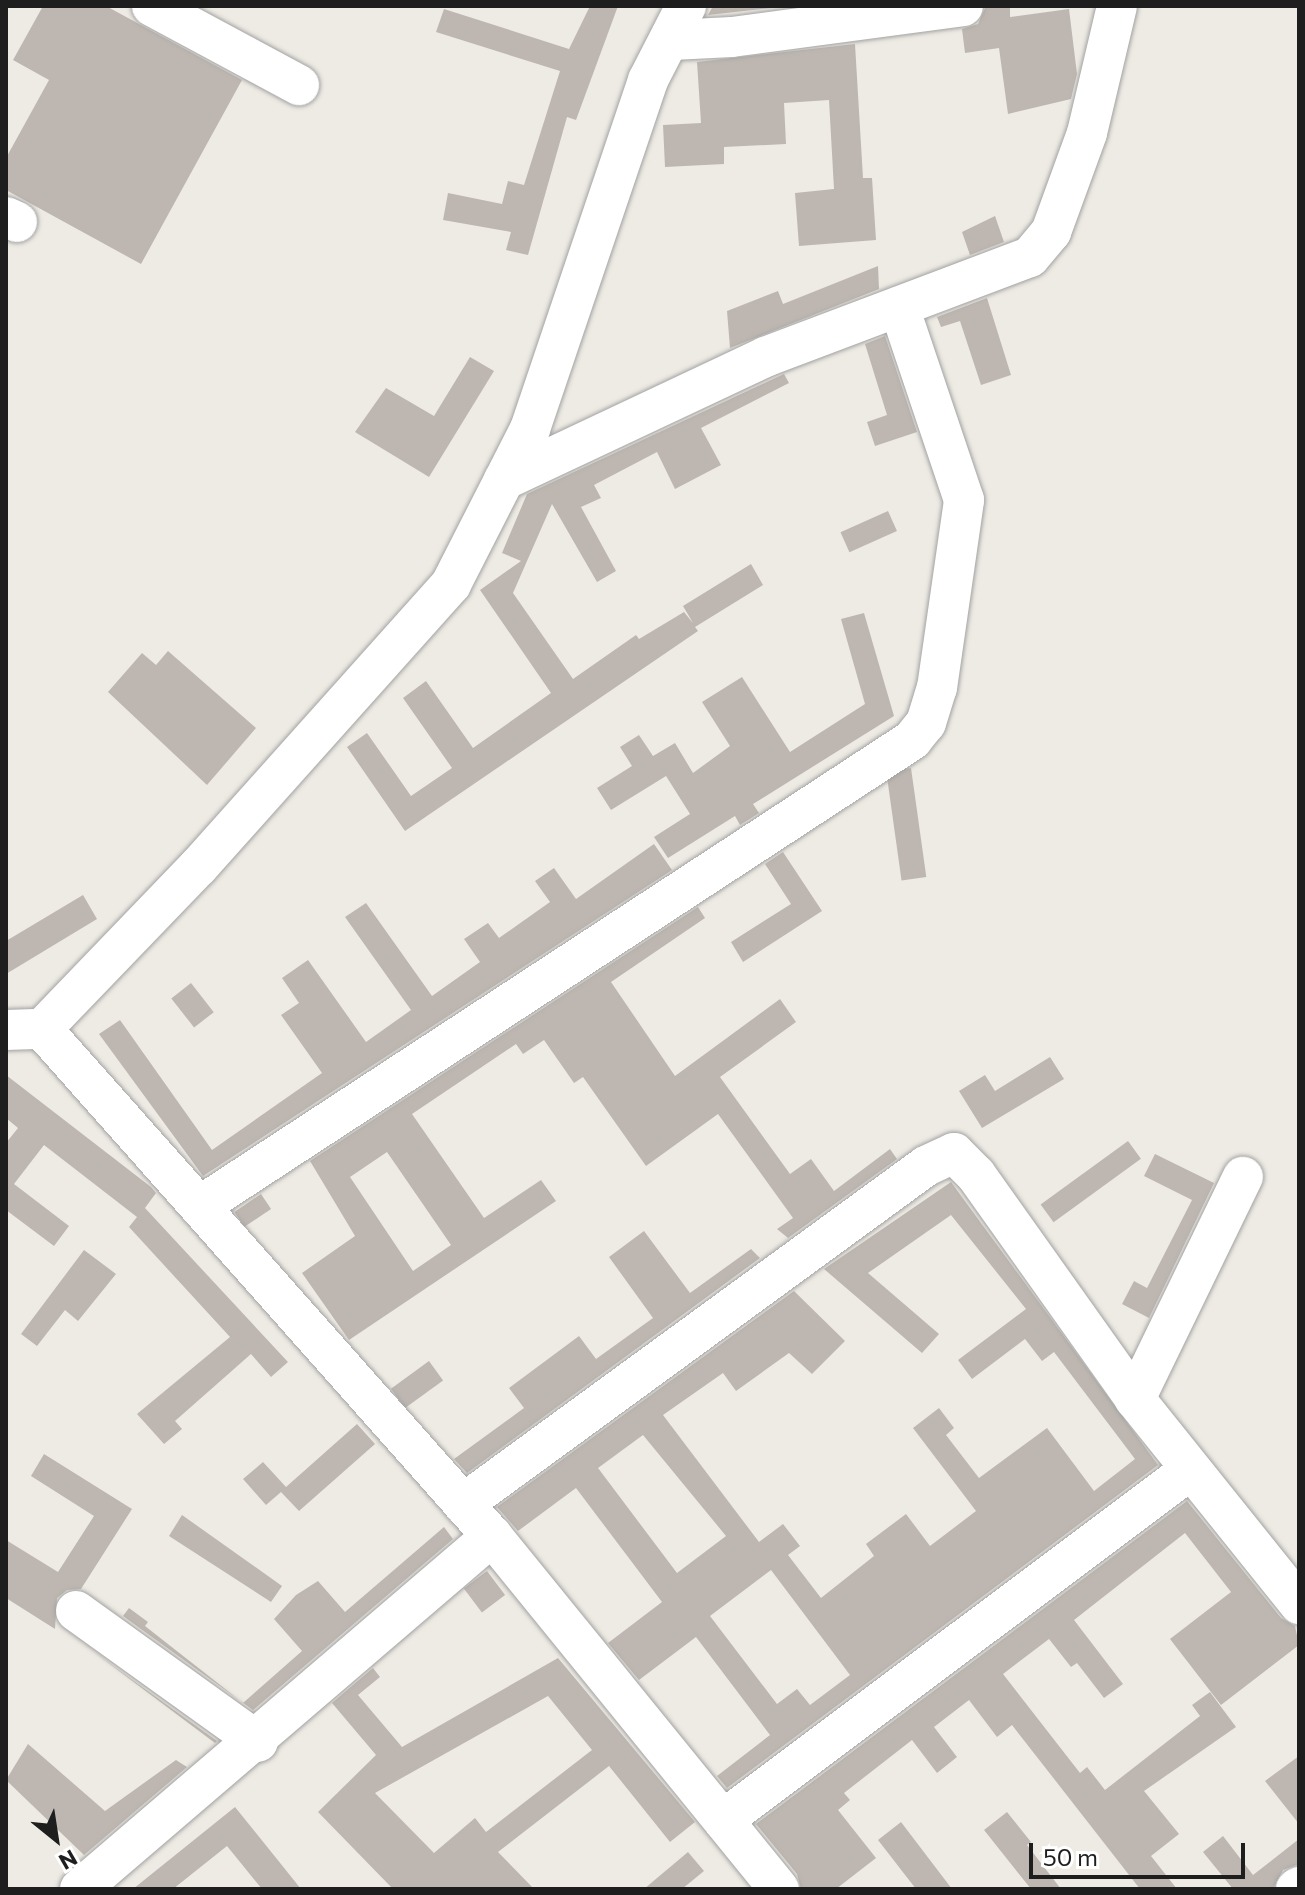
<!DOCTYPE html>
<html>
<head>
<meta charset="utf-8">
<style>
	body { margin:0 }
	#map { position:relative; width:1305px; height:1895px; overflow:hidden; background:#eeebe4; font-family:Commissioner,sans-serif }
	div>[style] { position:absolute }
	.building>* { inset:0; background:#beb7b1; transform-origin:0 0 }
	.roads { filter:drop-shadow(0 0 2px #a2a2a2) drop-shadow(0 0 2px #a2a2a2) }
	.minor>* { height:40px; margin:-20px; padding:0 20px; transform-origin:20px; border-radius:20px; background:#fff }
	span { translate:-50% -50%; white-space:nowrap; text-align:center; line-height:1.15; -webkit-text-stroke:6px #fff; paint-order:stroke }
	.frame { position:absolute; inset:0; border:8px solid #1e1e1e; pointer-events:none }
	.north { position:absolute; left:16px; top:1799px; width:80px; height:80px; -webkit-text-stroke:6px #fff; paint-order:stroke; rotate:150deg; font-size:22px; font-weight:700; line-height:32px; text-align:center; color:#1e1e1e }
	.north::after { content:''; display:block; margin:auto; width:28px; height:36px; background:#1e1e1e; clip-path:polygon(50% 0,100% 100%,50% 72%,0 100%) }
	.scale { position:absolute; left:1029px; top:1843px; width:216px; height:36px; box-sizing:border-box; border:4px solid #1e1e1e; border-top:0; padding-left:10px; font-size:24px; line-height:28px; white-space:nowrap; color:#1e1e1e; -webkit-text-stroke:6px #fff; paint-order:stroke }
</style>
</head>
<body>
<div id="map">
	<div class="building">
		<i style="clip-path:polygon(43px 6px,106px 6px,242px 80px,141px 264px,6px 190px,6px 158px,49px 80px,13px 60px)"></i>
		<i style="clip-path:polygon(590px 6px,618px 6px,576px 120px,567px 117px,528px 255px,506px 250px,511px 232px,443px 220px,448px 193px,502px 204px,508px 181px,524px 185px,560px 71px,436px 32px,444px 9px,569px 49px)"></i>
		<i style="clip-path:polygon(713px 6px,790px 6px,708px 15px)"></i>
		<i style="clip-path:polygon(986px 6px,1010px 6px,1010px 17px,1069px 9px,1077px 74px,1071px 99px,1008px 114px,999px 48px,965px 53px,962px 29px,978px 24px)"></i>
		<i style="clip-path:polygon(855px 44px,863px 178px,872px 178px,876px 240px,799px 246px,795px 193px,834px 189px,829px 100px,784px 103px,786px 144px,724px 147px,724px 164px,665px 167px,663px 125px,701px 123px,697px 62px)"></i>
		<i style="clip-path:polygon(995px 216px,1004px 242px,970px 255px,962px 232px)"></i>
		<i style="clip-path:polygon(878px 266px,879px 289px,730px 348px,727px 311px,778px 291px,783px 304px)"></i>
		<i style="clip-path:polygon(987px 298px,1011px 375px,981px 385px,960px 321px,941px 327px,937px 317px)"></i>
		<i style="clip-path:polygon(885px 336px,917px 432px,875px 446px,867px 422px,887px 415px,865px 344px)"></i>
		<i style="clip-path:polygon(470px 357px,494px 371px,429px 477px,355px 432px,386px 388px,434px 416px)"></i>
		<i style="clip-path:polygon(784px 374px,789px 383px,701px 428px,721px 465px,675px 489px,657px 452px,594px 485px,601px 498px,581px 507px,616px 571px,597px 582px,552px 504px,513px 593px,573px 679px,636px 635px,639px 639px,684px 612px,693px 623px,683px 606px,751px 564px,763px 585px,695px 627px,698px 631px,405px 831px,347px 747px,367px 733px,411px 796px,452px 768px,403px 698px,426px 681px,473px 748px,551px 693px,480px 590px,521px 561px,502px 553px,527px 494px)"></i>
		<i style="left:888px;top:511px;width:22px;height:52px;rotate:66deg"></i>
		<i style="clip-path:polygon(864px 613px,894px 716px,753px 804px,759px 813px,740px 825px,735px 816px,668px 858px,654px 837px,690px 814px,666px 776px,611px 810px,597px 788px,632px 766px,620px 747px,639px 735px,653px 756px,675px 743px,693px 773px,730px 746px,702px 702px,742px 677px,790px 752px,865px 704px,841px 619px)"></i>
		<i style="clip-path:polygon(168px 651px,256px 728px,207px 785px,108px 692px,142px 653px,156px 665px)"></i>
		<i style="left:911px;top:768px;width:110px;height:25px;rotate:82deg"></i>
		<i style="clip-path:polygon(654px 844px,672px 870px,203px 1176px,99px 1034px,120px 1020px,212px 1150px,322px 1073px,281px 1015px,299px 1003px,282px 978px,308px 960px,366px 1042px,411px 1010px,345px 917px,366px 903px,432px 996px,480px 962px,464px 939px,488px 923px,499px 938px,550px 902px,535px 881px,554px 868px,576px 899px)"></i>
		<i style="clip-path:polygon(783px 852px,822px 911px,743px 962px,731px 942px,791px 904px,765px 864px)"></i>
		<i style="clip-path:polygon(83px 895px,97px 919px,6px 974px,6px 941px)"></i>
		<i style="clip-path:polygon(evenodd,698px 907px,705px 918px,611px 982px,675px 1076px,780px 999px,796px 1022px,720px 1077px,790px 1174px,811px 1159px,834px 1191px,890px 1149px,897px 1159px,788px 1238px,777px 1229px,793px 1218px,718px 1114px,646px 1166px,583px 1077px,574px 1083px,544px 1040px,523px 1054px,516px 1044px,412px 1114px,484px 1218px,541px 1180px,556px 1201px,349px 1340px,302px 1273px,355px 1236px,310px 1161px,698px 907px,387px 1152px,451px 1245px,413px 1271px,350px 1177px,387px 1152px)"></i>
		<i style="left:191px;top:983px;width:37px;height:25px;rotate:52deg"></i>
		<i style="clip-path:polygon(1050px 1057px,1064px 1079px,982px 1128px,959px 1091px,985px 1075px,995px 1091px)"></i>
		<i style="clip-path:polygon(6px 1075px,151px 1187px,156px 1193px,145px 1208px,288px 1362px,271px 1377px,251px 1354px,175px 1421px,182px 1429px,164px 1444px,137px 1414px,230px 1337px,129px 1227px,137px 1217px,44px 1145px,14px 1184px,69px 1226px,54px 1246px,6px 1210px,6px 1143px,18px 1128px,6px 1118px)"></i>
		<i style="left:1128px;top:1141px;width:22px;height:108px;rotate:54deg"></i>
		<i style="clip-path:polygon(1155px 1154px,1214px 1183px,1149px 1318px,1122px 1304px,1134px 1281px,1147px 1288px,1192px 1200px,1144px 1176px)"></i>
		<i style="clip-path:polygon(evenodd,951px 1182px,1158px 1465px,727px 1788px,717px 1776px,770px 1735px,696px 1637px,639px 1680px,608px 1643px,662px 1602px,576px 1488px,518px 1531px,497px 1507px,794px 1291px,845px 1341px,812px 1374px,789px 1353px,736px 1391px,723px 1373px,663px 1415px,759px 1542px,783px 1524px,800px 1546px,788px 1555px,821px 1598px,874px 1556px,866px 1544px,906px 1514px,930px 1546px,976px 1511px,913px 1428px,939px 1408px,954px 1428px,946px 1435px,979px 1478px,1047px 1428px,1094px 1491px,1135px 1459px,1054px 1352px,1042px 1361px,1025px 1339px,972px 1379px,958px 1360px,1026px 1309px,951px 1215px,868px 1273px,939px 1334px,922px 1353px,824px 1269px,951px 1182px,643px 1435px,726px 1536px,677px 1573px,598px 1468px,643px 1435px,951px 1182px,771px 1570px,850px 1675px,810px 1705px,797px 1689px,777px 1704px,710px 1616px,771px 1570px)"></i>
		<i style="left:261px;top:1194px;width:18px;height:32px;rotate:56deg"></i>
		<i style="clip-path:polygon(644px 1231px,690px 1293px,751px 1249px,760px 1258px,467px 1473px,454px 1459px,524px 1408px,509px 1388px,579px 1336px,596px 1359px,653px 1318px,609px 1257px)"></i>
		<i style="clip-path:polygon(84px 1250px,116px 1274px,78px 1321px,65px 1310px,37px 1346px,21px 1334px)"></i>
		<i style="left:429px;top:1361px;width:24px;height:47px;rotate:54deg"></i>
		<i style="clip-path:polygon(357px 1424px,375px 1444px,299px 1511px,281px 1492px,266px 1505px,243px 1479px,263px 1462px,286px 1487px)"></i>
		<i style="clip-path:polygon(44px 1454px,132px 1509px,81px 1589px,67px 1590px,57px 1598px,55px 1629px,6px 1598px,6px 1540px,58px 1572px,94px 1516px,31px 1476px)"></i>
		<i style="clip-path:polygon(1187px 1501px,1281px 1618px,1295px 1626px,1299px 1645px,1221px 1705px,1170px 1639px,1231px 1592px,1185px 1533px,1074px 1620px,1123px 1684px,1104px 1698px,1077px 1663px,1071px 1667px,1049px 1639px,1003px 1674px,1080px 1773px,1087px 1767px,1105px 1790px,1200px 1716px,1192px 1705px,1210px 1692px,1236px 1727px,1144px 1791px,1179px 1834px,1151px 1856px,1177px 1889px,1140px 1889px,1012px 1725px,997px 1737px,969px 1700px,934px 1727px,957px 1757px,937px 1773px,912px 1740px,844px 1793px,850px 1800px,838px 1810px,876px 1858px,836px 1889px,801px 1889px,797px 1874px,756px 1824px)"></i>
		<i style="clip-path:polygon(182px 1515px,282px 1586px,271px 1602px,169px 1536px)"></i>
		<i style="clip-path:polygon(444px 1527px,453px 1539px,253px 1710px,123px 1616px,129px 1608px,148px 1622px,145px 1626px,243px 1703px,302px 1651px,274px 1619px,296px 1595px,318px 1581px,345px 1612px)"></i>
		<i style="left:487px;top:1571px;width:30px;height:29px;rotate:53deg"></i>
		<i style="clip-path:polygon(95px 1653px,217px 1741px,215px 1743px)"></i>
		<i style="clip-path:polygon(evenodd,558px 1658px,695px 1822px,670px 1842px,609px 1766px,498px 1852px,534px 1889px,393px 1889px,318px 1812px,376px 1755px,332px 1703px,373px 1668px,380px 1677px,358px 1695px,402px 1747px,558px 1658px,548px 1696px,592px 1750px,486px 1832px,475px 1818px,434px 1853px,375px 1793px,548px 1696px)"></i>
		<i style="clip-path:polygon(28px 1744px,105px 1811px,176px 1760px,187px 1767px,84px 1855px,6px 1780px)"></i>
		<i style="clip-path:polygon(1299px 1756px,1299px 1824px,1265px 1781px)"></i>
		<i style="clip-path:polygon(235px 1807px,301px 1889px,262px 1889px,227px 1846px,173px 1889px,133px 1889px)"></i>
		<i style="clip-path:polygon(1007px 1812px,1031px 1842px,1027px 1845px,1061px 1889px,1031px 1889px,984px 1830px)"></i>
		<i style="clip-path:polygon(901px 1822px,952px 1889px,916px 1889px,878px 1840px)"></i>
		<i style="clip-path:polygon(1223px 1836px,1253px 1875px,1299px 1839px,1299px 1864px,1283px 1870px,1273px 1889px,1233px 1889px,1203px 1852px)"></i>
		<i style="clip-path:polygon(688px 1852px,704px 1871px,682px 1889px,644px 1889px)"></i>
	</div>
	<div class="roads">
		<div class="minor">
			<i style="left:152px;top:6px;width:167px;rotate:28.3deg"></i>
			<i style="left:672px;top:40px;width:60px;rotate:-2.9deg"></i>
			<i style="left:732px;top:37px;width:233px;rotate:-7.6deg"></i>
			<i style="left:6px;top:217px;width:12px;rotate:24deg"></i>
			<i style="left:504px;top:480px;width:289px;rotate:-25.2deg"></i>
			<i style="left:765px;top:357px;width:283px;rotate:-20.7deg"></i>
			<i style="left:1030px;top:257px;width:33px;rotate:-50deg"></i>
			<i style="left:1051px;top:232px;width:105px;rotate:-70deg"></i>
			<i style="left:1087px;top:133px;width:130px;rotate:-76.7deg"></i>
			<i style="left:42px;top:1029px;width:678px;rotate:48.41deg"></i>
			<i style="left:492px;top:1536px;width:455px;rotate:50.9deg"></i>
			<i style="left:6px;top:1030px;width:36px;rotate:-2deg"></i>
			<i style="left:42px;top:1029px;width:226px;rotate:-46.1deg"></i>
			<i style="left:199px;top:866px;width:378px;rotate:-48.2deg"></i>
			<i style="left:451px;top:584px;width:174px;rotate:-63deg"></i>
			<i style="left:530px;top:429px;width:368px;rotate:-71.3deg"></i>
			<i style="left:648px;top:80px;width:83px;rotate:-62.8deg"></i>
			<i style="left:200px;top:1206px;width:851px;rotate:-33.2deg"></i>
			<i style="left:912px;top:740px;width:22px;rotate:-51deg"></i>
			<i style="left:926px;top:723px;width:37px;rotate:-73deg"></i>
			<i style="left:937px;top:688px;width:190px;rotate:-81.8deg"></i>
			<i style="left:964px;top:500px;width:204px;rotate:-108.6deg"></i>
			<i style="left:1135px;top:1399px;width:247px;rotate:-64.1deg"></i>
			<i style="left:463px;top:1504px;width:573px;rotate:-36.13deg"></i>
			<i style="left:926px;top:1166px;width:31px;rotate:-25deg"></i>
			<i style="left:954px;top:1153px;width:31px;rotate:45deg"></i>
			<i style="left:976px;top:1175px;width:275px;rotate:54.6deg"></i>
			<i style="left:1135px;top:1399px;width:263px;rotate:51.3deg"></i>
			<i style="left:76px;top:1611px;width:224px;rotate:35.7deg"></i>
			<i style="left:723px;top:1820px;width:584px;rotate:-36.85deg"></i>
			<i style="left:80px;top:1889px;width:543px;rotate:-40.59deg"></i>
			<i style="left:1296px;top:1889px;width:4px;rotate:-34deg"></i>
		</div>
	</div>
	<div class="frame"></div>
	<div class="north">N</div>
	<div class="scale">50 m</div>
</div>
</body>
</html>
